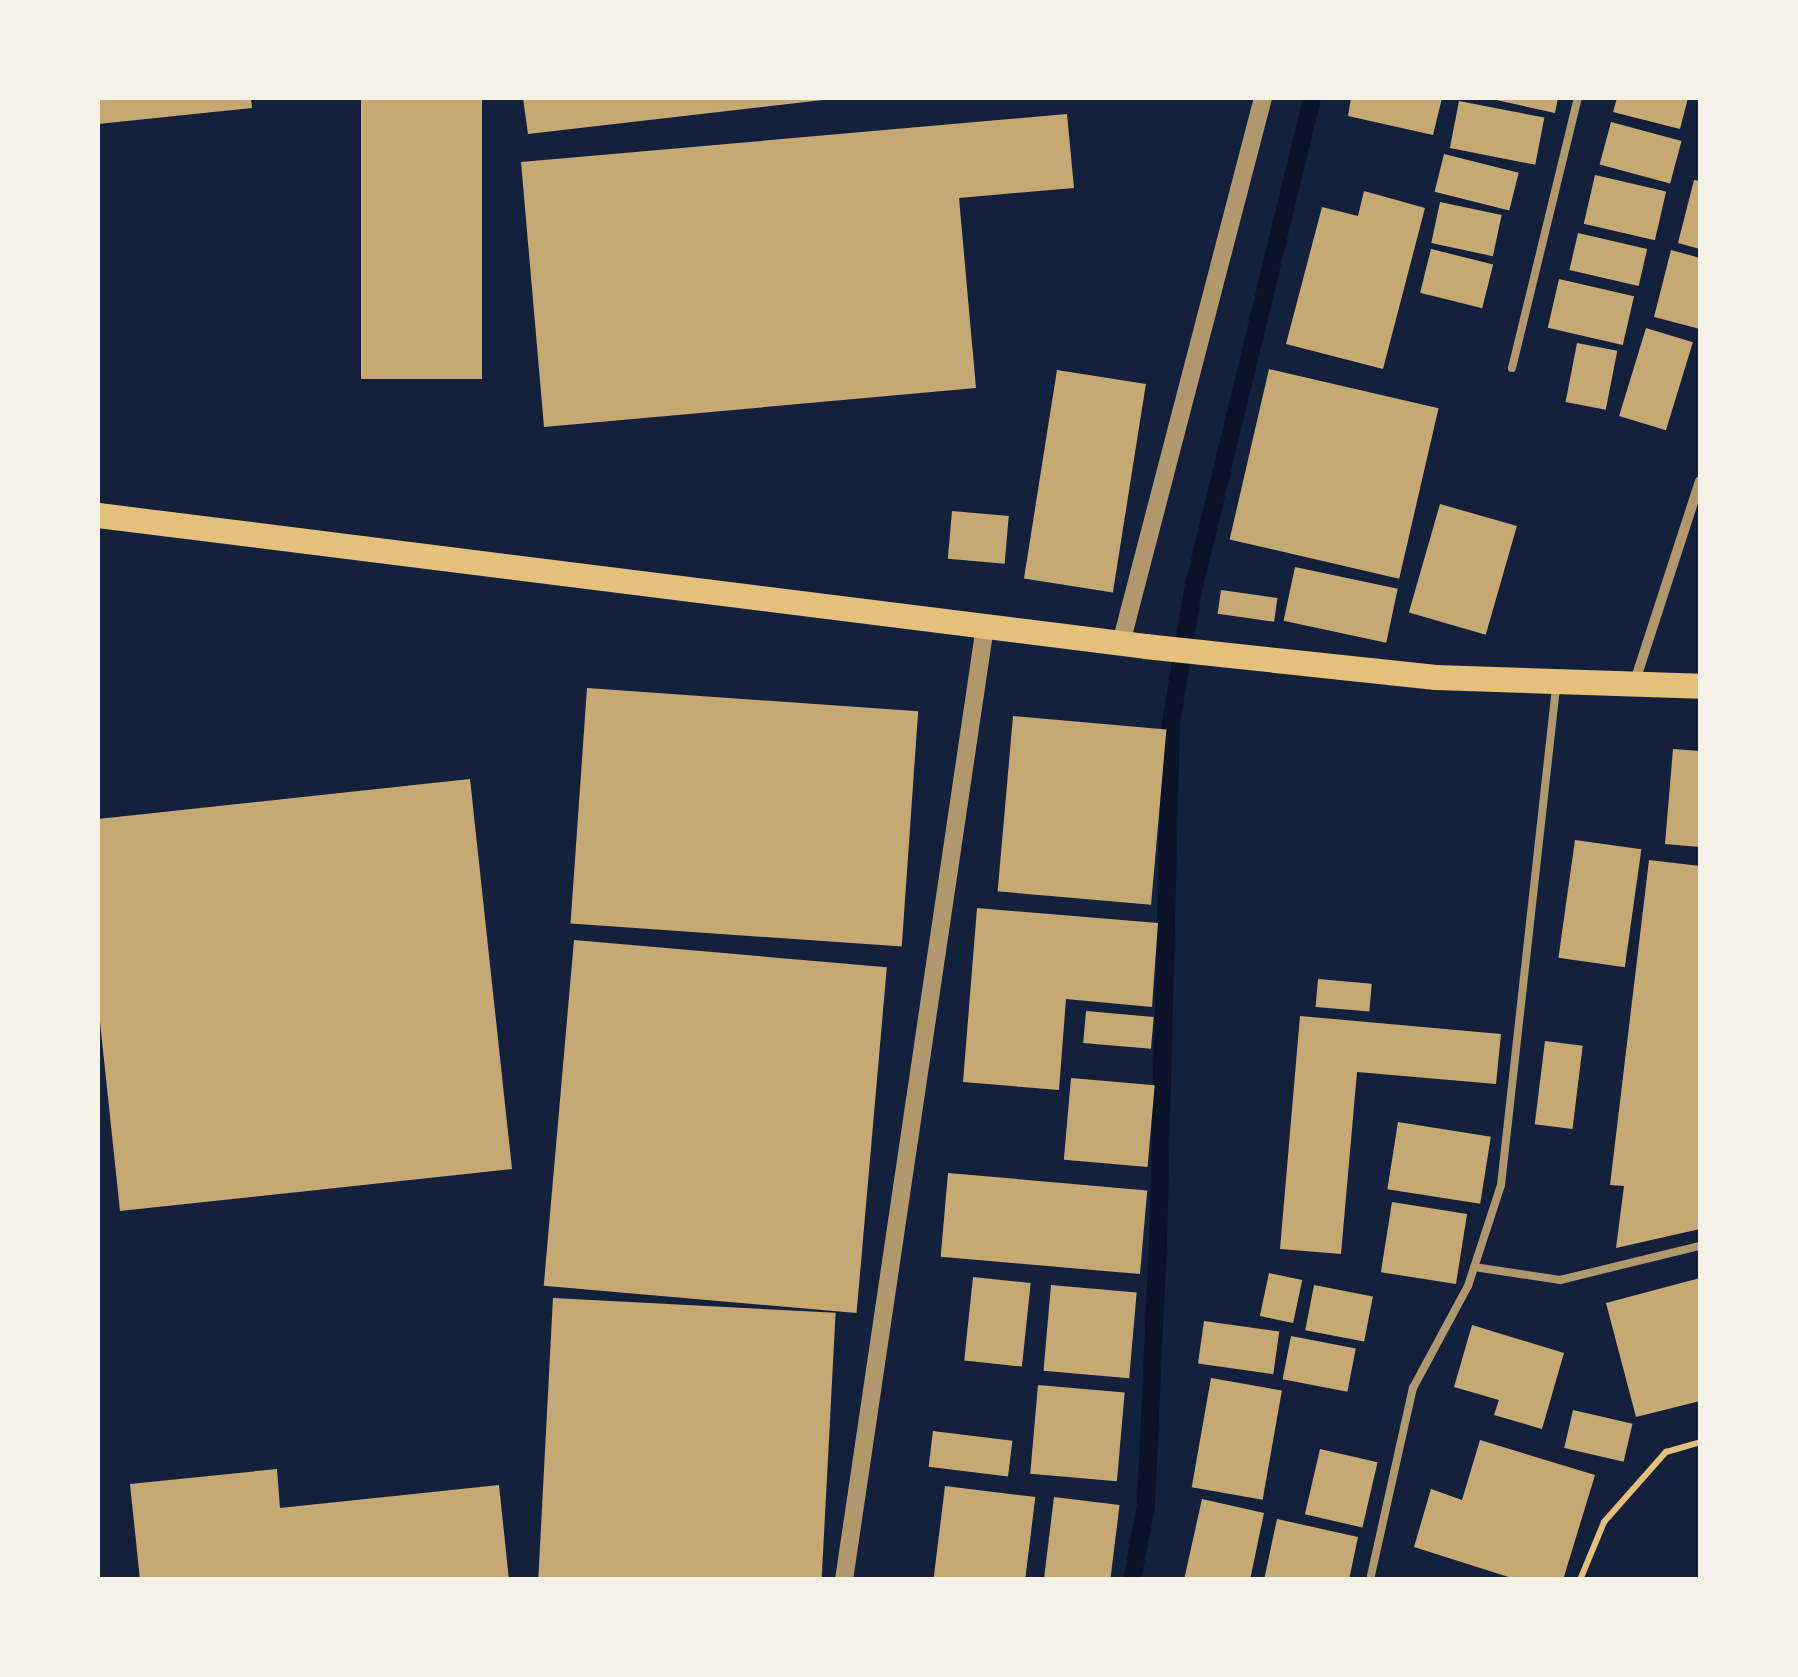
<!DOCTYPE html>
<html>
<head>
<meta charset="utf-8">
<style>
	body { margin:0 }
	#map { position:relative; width:1798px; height:1677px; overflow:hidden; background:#14213d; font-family:Bitter,serif }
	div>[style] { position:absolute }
	.stream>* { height:18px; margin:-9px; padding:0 9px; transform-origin:9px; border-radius:9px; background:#0b132b }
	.building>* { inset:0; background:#c6a872; transform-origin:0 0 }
	.path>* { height:6px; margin:-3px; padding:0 3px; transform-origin:3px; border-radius:3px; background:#e5c07b }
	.service>* { height:8px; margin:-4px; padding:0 4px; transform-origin:4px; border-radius:4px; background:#b1986c }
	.minor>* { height:10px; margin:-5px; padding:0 5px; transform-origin:5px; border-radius:5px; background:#b1986c }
	.tertiary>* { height:18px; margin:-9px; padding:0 9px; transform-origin:9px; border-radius:9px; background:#b1986c }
	.primary>* { height:25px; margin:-12.5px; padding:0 12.5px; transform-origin:12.5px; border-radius:12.5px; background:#e5c07b }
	span { translate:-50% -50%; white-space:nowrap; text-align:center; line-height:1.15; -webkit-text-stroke:10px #f6f1e7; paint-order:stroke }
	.frame { position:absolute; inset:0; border:100px solid #f6f1e7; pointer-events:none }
</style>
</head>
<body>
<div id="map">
	<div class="stream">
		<i style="left:1132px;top:1580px;width:76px;rotate:-79.4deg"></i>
		<i style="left:1146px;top:1505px;width:261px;rotate:-87.4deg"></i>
		<i style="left:1158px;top:1244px;width:521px;rotate:-88.57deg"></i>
		<i style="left:1171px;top:723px;width:135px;rotate:-80.6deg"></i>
		<i style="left:1193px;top:590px;width:506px;rotate:-76.4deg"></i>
	</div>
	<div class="building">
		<i style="clip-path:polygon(98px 98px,251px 98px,252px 108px,98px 124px)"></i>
		<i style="left:361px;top:98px;width:121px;height:281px"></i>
		<i style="clip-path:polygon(523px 98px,823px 98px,823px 100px,528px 134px)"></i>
		<i style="clip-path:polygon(1351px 98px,1442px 98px,1433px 135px,1348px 116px)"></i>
		<i style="clip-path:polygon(1487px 98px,1558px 98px,1555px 113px)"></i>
		<i style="clip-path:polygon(1617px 98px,1688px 98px,1680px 129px,1613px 112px)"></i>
		<i style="left:1459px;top:101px;width:87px;height:48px;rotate:11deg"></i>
		<i style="clip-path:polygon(1067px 114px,1074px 188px,959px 198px,976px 388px,544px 427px,521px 162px)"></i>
		<i style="left:1611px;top:122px;width:73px;height:44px;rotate:15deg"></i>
		<i style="left:1444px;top:154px;width:77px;height:39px;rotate:14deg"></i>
		<i style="left:1595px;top:175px;width:73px;height:50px;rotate:13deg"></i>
		<i style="clip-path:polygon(1694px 180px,1700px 181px,1700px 249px,1678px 243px)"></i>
		<i style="clip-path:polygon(1364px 191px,1425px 208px,1383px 369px,1286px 344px,1322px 207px,1358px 216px)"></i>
		<i style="left:1440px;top:202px;width:63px;height:42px;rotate:12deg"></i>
		<i style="left:1578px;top:233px;width:71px;height:38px;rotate:13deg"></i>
		<i style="left:1431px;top:249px;width:64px;height:45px;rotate:14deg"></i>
		<i style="clip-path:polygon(1671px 250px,1700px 258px,1700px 329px,1654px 317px)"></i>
		<i style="left:1559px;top:279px;width:77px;height:50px;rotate:13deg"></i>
		<i style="left:1646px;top:328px;width:49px;height:92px;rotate:17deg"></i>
		<i style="left:1577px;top:343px;width:41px;height:60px;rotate:11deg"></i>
		<i style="left:1269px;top:369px;width:174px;height:175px;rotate:13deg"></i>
		<i style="left:1057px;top:370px;width:90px;height:211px;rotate:9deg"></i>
		<i style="left:1440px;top:504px;width:80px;height:113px;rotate:16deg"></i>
		<i style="left:952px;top:511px;width:57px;height:48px;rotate:5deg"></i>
		<i style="left:1295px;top:567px;width:105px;height:55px;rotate:12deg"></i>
		<i style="left:1221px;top:590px;width:57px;height:24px;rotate:8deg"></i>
		<i style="left:587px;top:688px;width:332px;height:236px;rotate:4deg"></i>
		<i style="left:1013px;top:716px;width:154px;height:176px;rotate:5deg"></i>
		<i style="clip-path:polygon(1673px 749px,1700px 751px,1700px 847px,1665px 844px)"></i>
		<i style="clip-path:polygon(470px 779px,512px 1169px,120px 1211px,98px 1003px,98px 819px)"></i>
		<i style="left:1575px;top:840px;width:67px;height:119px;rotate:8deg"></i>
		<i style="clip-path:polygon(1649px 860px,1700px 866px,1700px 1229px,1616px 1248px,1624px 1186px,1610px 1185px)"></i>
		<i style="clip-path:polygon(977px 908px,1158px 923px,1152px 1007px,1066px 999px,1059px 1090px,963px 1082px)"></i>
		<i style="left:574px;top:940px;width:314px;height:347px;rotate:5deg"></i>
		<i style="left:1318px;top:979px;width:54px;height:28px;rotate:5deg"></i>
		<i style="left:1086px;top:1011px;width:68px;height:32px;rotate:5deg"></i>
		<i style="clip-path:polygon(1300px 1016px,1501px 1034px,1496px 1084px,1357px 1072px,1341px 1254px,1280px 1249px)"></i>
		<i style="left:1545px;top:1041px;width:38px;height:84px;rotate:7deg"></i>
		<i style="left:1071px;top:1078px;width:84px;height:82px;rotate:5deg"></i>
		<i style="left:1398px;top:1122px;width:94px;height:68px;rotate:9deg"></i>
		<i style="left:948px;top:1173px;width:200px;height:84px;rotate:5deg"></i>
		<i style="left:1392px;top:1202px;width:76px;height:71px;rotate:9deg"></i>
		<i style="left:1269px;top:1273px;width:34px;height:44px;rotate:12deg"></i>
		<i style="left:973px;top:1277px;width:58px;height:84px;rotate:6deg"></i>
		<i style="clip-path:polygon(1700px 1278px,1700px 1401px,1636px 1417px,1606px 1303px)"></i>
		<i style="left:1051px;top:1285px;width:86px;height:86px;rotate:5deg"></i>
		<i style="left:1314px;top:1285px;width:60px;height:46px;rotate:11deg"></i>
		<i style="left:553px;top:1298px;width:283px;height:283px;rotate:3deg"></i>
		<i style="left:1204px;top:1321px;width:76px;height:43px;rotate:8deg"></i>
		<i style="clip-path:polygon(1472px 1325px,1564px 1353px,1542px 1429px,1494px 1415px,1499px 1400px,1454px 1387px)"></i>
		<i style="left:1291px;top:1336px;width:66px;height:44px;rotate:11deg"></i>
		<i style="left:1211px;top:1378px;width:72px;height:111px;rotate:10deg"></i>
		<i style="left:1038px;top:1385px;width:87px;height:89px;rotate:5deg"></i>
		<i style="left:1573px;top:1410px;width:61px;height:39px;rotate:13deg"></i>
		<i style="left:933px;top:1431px;width:80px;height:36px;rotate:7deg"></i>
		<i style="clip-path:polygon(1480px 1440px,1595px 1475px,1563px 1580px,1518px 1580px,1414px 1547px,1431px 1489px,1462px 1500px)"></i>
		<i style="left:1320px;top:1449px;width:59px;height:67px;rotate:13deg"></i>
		<i style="clip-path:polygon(277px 1469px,280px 1508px,499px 1485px,509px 1580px,140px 1580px,130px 1484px)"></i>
		<i style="left:945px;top:1486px;width:91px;height:95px;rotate:7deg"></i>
		<i style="left:1054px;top:1497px;width:66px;height:83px;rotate:7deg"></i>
		<i style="clip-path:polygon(1202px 1499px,1264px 1513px,1250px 1580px,1184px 1580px)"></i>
		<i style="clip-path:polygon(1277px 1519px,1358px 1537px,1349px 1580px,1264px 1580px)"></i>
	</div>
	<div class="path">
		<i style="left:1580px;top:1580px;width:63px;rotate:-67.5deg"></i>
		<i style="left:1604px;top:1522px;width:94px;rotate:-48.5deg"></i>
		<i style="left:1666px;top:1452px;width:35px;rotate:-16deg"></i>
	</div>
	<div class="service">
		<i style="left:1512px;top:368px;width:278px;rotate:-76.3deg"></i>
		<i style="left:1474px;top:1267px;width:87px;rotate:8.6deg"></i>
		<i style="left:1560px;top:1280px;width:144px;rotate:-13.7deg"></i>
		<i style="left:1370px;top:1580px;width:197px;rotate:-77.4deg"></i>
		<i style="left:1413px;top:1388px;width:116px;rotate:-61.7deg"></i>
		<i style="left:1468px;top:1286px;width:106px;rotate:-71.9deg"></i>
		<i style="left:1501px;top:1185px;width:500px;rotate:-83.69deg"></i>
	</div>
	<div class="minor">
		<i style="left:1635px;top:681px;width:210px;rotate:-72deg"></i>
	</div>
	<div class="tertiary">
		<i style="left:1121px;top:643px;width:563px;rotate:-75.4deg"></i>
		<i style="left:844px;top:1580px;width:964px;rotate:-81.59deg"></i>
	</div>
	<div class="primary">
		<i style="left:98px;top:515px;width:1055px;rotate:7.13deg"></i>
		<i style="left:1145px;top:646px;width:292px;rotate:6.1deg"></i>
		<i style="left:1435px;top:677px;width:265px;rotate:1.9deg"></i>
	</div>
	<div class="frame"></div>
</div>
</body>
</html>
